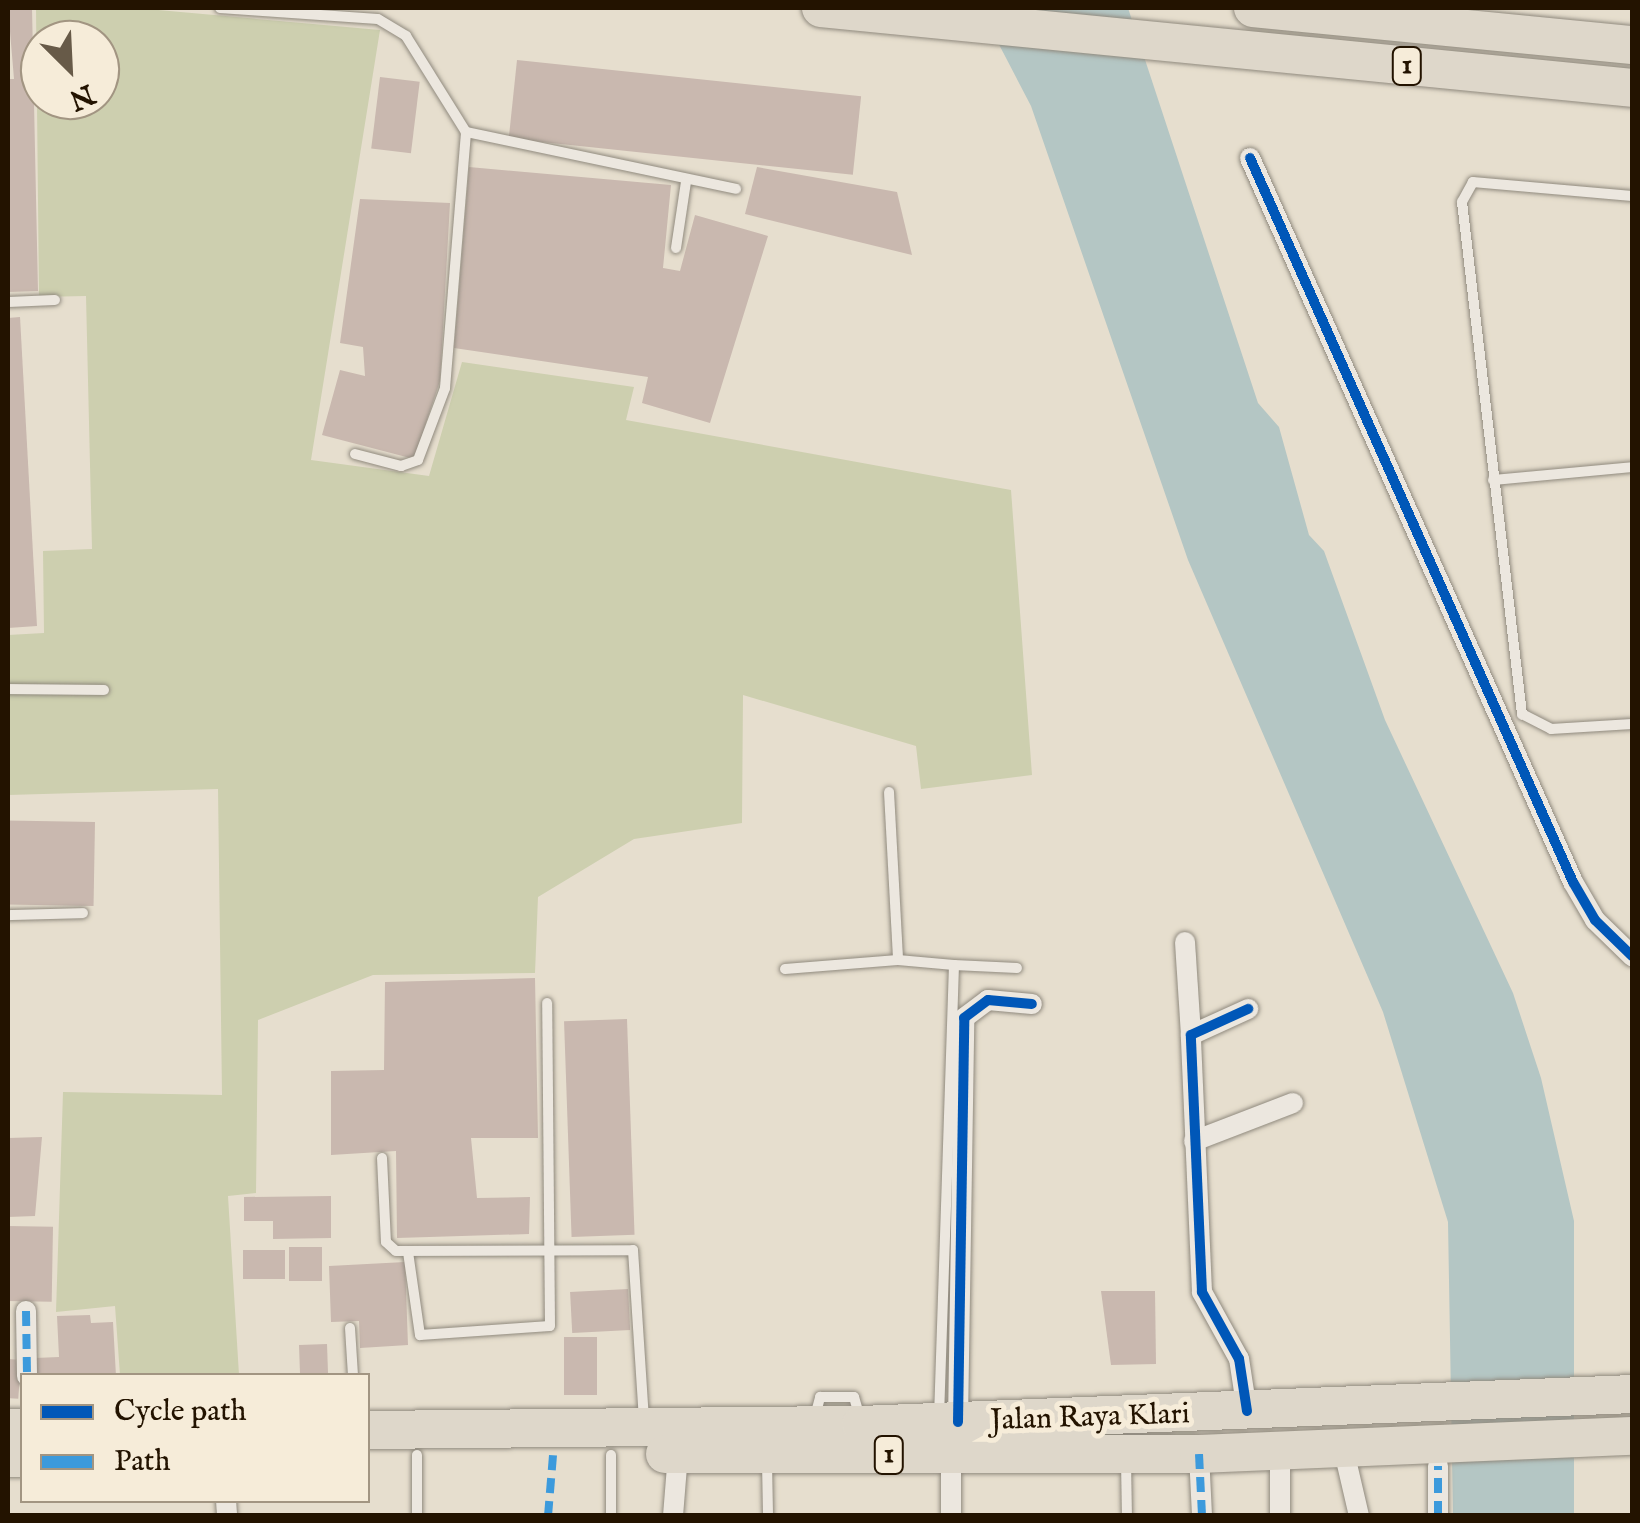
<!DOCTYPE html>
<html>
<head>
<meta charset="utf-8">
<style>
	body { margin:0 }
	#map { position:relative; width:1640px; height:1523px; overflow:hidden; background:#e6dece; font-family:"IM FELL English",serif }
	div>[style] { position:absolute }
	.green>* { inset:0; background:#cdcfaf }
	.water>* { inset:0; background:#b4c6c4 }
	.building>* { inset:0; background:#c9b8af; transform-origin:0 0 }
	.roads { filter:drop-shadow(0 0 2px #908a7e) drop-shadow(0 0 2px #908a7e) }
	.lane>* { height:10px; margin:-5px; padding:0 5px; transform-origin:5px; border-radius:5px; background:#ece7df }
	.street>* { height:20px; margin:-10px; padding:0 10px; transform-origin:10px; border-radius:10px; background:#ece7df }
	.highway>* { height:38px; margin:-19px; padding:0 19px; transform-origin:19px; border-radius:19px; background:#ded7ca }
	.quiet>* { height:8px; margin-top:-4px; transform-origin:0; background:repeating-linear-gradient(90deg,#3c9adc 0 15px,transparent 0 23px) }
	.cycleway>* { height:10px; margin:-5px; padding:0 5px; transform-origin:5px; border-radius:5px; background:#0057b8 }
	span { translate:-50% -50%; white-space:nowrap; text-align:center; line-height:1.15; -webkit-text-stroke:10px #f6ecd9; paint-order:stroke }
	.shield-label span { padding:2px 8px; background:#f6ecd9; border:2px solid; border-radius:8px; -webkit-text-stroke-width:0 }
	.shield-label { font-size:28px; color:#231300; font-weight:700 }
	.street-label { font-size:30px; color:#231300 }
	.frame { position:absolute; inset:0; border:10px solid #231300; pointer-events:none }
	.legend { position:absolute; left:20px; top:1373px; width:350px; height:130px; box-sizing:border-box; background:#f6ecd9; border:2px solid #a29582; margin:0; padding:12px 18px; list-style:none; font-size:30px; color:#231300 }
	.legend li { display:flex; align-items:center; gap:20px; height:50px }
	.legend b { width:50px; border:2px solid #a29582 }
	.north { position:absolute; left:20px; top:20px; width:100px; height:100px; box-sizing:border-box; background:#f6ecd9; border:2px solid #a29582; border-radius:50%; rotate:156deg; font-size:28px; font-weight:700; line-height:40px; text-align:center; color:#231300 }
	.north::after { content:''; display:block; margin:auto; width:35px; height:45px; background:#675a48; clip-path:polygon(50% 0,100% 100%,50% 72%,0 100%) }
</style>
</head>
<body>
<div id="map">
	<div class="green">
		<i style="clip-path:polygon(evenodd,36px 8px,136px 8px,380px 30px,311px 460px,429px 476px,462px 362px,634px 387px,626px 420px,1011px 490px,1032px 775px,921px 789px,916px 746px,743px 695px,742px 823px,634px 839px,538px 897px,535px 973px,373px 975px,258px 1020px,256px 1193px,228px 1196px,239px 1375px,120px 1375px,115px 1306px,56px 1312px,63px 1092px,222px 1095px,218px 789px,8px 795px,8px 635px,44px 633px,43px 551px,92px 549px,86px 296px,39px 297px,36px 8px,40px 40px,100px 40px,100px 100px,40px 100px,40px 40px)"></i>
	</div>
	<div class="water">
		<i style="clip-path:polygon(980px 8px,1128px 8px,1258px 403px,1279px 427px,1309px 535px,1324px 551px,1385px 720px,1513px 993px,1541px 1078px,1574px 1221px,1574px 1515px,1453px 1515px,1448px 1222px,1383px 1012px,1188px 560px,1031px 106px)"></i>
	</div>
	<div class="building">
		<i style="clip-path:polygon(8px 8px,32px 8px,38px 291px,8px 292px,8px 79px,14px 79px)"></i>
		<i style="left:517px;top:60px;width:346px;height:79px;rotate:6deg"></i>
		<i style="left:380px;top:77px;width:40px;height:72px;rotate:7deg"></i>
		<i style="clip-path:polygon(469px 167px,671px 185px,663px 268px,680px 271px,695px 215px,768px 236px,710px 423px,642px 403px,648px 377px,454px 348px)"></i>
		<i style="clip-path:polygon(757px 167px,897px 192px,912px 255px,745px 214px)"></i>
		<i style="clip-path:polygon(360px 199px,450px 203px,440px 381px,414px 459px,322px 435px,340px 370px,365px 376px,363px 347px,340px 343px)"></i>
		<i style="clip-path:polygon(20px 317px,37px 626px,8px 628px,8px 318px)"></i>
		<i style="left:95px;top:822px;width:84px;height:87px;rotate:91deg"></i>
		<i style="clip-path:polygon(535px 978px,538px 1138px,471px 1138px,477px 1198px,530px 1197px,529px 1234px,397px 1238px,396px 1151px,331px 1155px,331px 1071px,384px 1070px,385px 982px)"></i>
		<i style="left:627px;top:1019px;width:216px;height:63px;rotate:88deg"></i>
		<i style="clip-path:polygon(42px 1137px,35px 1216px,8px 1217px,8px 1138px)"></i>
		<i style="clip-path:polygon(331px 1196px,331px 1238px,273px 1239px,273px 1221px,244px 1221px,244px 1197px)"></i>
		<i style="left:8px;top:1226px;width:45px;height:75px;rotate:1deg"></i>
		<i style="left:322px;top:1247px;width:34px;height:33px;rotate:90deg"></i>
		<i style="left:243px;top:1250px;width:42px;height:29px"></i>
		<i style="clip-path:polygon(405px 1262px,408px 1345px,360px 1348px,359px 1321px,331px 1322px,329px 1266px)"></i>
		<i style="left:628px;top:1289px;width:41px;height:58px;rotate:87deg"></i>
		<i style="clip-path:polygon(1101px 1291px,1155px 1291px,1156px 1364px,1111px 1365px)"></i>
		<i style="clip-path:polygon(90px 1315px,91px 1323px,113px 1322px,116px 1376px,36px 1376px,35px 1358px,59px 1357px,57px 1316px)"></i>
		<i style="left:564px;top:1337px;width:33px;height:58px"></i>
		<i style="left:327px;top:1344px;width:32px;height:28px;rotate:88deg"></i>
		<i style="left:8px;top:1359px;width:13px;height:39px;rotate:4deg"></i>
	</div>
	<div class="roads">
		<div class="lane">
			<i style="left:220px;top:8px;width:158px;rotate:4deg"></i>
			<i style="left:378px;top:19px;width:33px;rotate:31deg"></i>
			<i style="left:406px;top:36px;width:113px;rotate:58deg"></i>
			<i style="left:466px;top:132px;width:276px;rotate:11.9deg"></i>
			<i style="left:1632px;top:196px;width:160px;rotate:-175deg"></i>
			<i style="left:1473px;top:182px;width:23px;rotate:119deg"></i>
			<i style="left:1462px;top:202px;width:516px;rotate:83.32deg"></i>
			<i style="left:1522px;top:714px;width:33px;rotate:27deg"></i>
			<i style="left:1551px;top:729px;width:81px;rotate:-3.5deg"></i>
			<i style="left:676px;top:248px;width:67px;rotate:-81.4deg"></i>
			<i style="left:8px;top:302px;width:47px;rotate:-2.4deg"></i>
			<i style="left:355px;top:454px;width:48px;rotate:14.6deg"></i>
			<i style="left:401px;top:466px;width:18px;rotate:-19deg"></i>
			<i style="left:418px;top:460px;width:77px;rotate:-69.4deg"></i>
			<i style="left:445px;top:388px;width:257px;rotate:-85.3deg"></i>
			<i style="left:1493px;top:480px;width:140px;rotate:-5.3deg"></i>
			<i style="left:8px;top:689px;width:96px;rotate:0.6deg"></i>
			<i style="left:889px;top:792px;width:168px;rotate:86.9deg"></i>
			<i style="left:8px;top:915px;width:75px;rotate:-1.5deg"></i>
			<i style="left:954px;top:965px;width:63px;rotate:2.7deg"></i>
			<i style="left:785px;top:969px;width:113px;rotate:-4.6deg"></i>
			<i style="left:898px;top:960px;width:56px;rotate:5.1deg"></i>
			<i style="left:954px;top:965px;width:452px;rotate:91.9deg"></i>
			<i style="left:382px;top:1158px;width:84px;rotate:87.3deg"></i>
			<i style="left:386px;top:1242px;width:13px;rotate:42deg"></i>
			<i style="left:396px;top:1251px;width:237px;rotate:-0.2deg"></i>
			<i style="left:633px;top:1250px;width:172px;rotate:86.3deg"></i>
			<i style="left:408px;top:1252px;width:84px;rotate:81.8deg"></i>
			<i style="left:420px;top:1335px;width:130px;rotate:-4deg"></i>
			<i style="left:550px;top:1326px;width:323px;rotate:-90.5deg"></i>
			<i style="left:350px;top:1328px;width:48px;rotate:86.4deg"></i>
			<i style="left:814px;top:1420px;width:24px;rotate:-75deg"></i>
			<i style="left:820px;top:1397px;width:34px"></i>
			<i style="left:854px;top:1397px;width:22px;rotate:74deg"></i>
			<i style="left:611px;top:1455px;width:61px;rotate:90deg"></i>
			<i style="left:1126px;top:1461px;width:55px;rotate:89deg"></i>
			<i style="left:767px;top:1462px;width:54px;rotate:88.9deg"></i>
			<i style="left:417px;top:1516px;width:61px;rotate:-90deg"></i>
		</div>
		<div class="street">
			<i style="left:1250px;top:158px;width:793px;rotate:65.96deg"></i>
			<i style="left:1573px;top:882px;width:44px;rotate:59.9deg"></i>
			<i style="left:1595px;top:920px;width:52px;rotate:44.2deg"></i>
			<i style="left:1185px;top:942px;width:93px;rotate:86.3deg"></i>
			<i style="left:1194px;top:1141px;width:106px;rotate:-21deg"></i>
			<i style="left:26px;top:1311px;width:65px;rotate:89.1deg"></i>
			<i style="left:1247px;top:1411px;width:53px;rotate:-98.7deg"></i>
			<i style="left:1239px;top:1359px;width:77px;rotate:-118.9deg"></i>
			<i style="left:1202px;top:1292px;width:257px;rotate:-92.5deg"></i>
			<i style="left:1191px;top:1035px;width:63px;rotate:-24.5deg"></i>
			<i style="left:958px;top:1422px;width:404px;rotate:-89.1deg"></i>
			<i style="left:964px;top:1018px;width:30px;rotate:-37deg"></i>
			<i style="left:988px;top:1000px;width:44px;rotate:5.2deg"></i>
			<i style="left:1343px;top:1447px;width:71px;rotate:76.9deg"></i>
			<i style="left:1280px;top:1449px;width:67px;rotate:90deg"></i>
			<i style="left:951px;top:1454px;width:62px;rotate:90deg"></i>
			<i style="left:1199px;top:1454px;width:62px;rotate:87.2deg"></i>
			<i style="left:226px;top:1500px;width:16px;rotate:86deg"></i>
			<i style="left:673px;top:1516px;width:62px;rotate:-85.4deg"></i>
			<i style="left:1438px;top:1516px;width:50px;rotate:-90deg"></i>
		</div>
		<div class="highway">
			<i style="left:821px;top:8px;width:815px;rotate:5.63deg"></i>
			<i style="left:1253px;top:8px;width:381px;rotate:5.6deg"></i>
			<i style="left:8px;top:1428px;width:14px"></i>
			<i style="left:368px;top:1430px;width:493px;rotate:-0.6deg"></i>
			<i style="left:861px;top:1425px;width:772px;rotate:-2.3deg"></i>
			<i style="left:665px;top:1454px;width:534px"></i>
			<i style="left:1199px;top:1454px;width:433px;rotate:-2.4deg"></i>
			<i style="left:8px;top:1458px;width:14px"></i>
		</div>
	</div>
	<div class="quiet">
		<i style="left:26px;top:1311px;width:65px;rotate:89.1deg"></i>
		<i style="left:1199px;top:1454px;width:62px;rotate:87.2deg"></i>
		<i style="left:548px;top:1516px;width:61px;rotate:-85.3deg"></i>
		<i style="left:1438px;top:1516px;width:50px;rotate:-90deg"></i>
	</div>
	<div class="cycleway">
		<i style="left:1250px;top:158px;width:793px;rotate:65.96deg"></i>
		<i style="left:1573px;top:882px;width:44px;rotate:59.9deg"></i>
		<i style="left:1595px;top:920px;width:52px;rotate:44.2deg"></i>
		<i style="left:1247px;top:1411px;width:53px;rotate:-98.7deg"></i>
		<i style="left:1239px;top:1359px;width:77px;rotate:-118.9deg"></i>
		<i style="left:1202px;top:1292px;width:257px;rotate:-92.5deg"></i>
		<i style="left:1191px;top:1035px;width:63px;rotate:-24.5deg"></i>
		<i style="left:958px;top:1422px;width:404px;rotate:-89.1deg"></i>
		<i style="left:964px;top:1018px;width:30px;rotate:-37deg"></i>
		<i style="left:988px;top:1000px;width:44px;rotate:5.2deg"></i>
	</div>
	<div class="shield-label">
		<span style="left:1407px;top:66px">1</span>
		<span style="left:889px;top:1455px">1</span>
	</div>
	<div class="street-label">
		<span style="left:1090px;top:1418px;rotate:-2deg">Jalan Raya Klari</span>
	</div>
	<div class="frame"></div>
	<ul class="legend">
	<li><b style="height:12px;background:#0057b8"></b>Cycle path</li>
	<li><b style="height:12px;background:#3c9adc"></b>Path</li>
	</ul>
	<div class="north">N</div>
</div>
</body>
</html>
